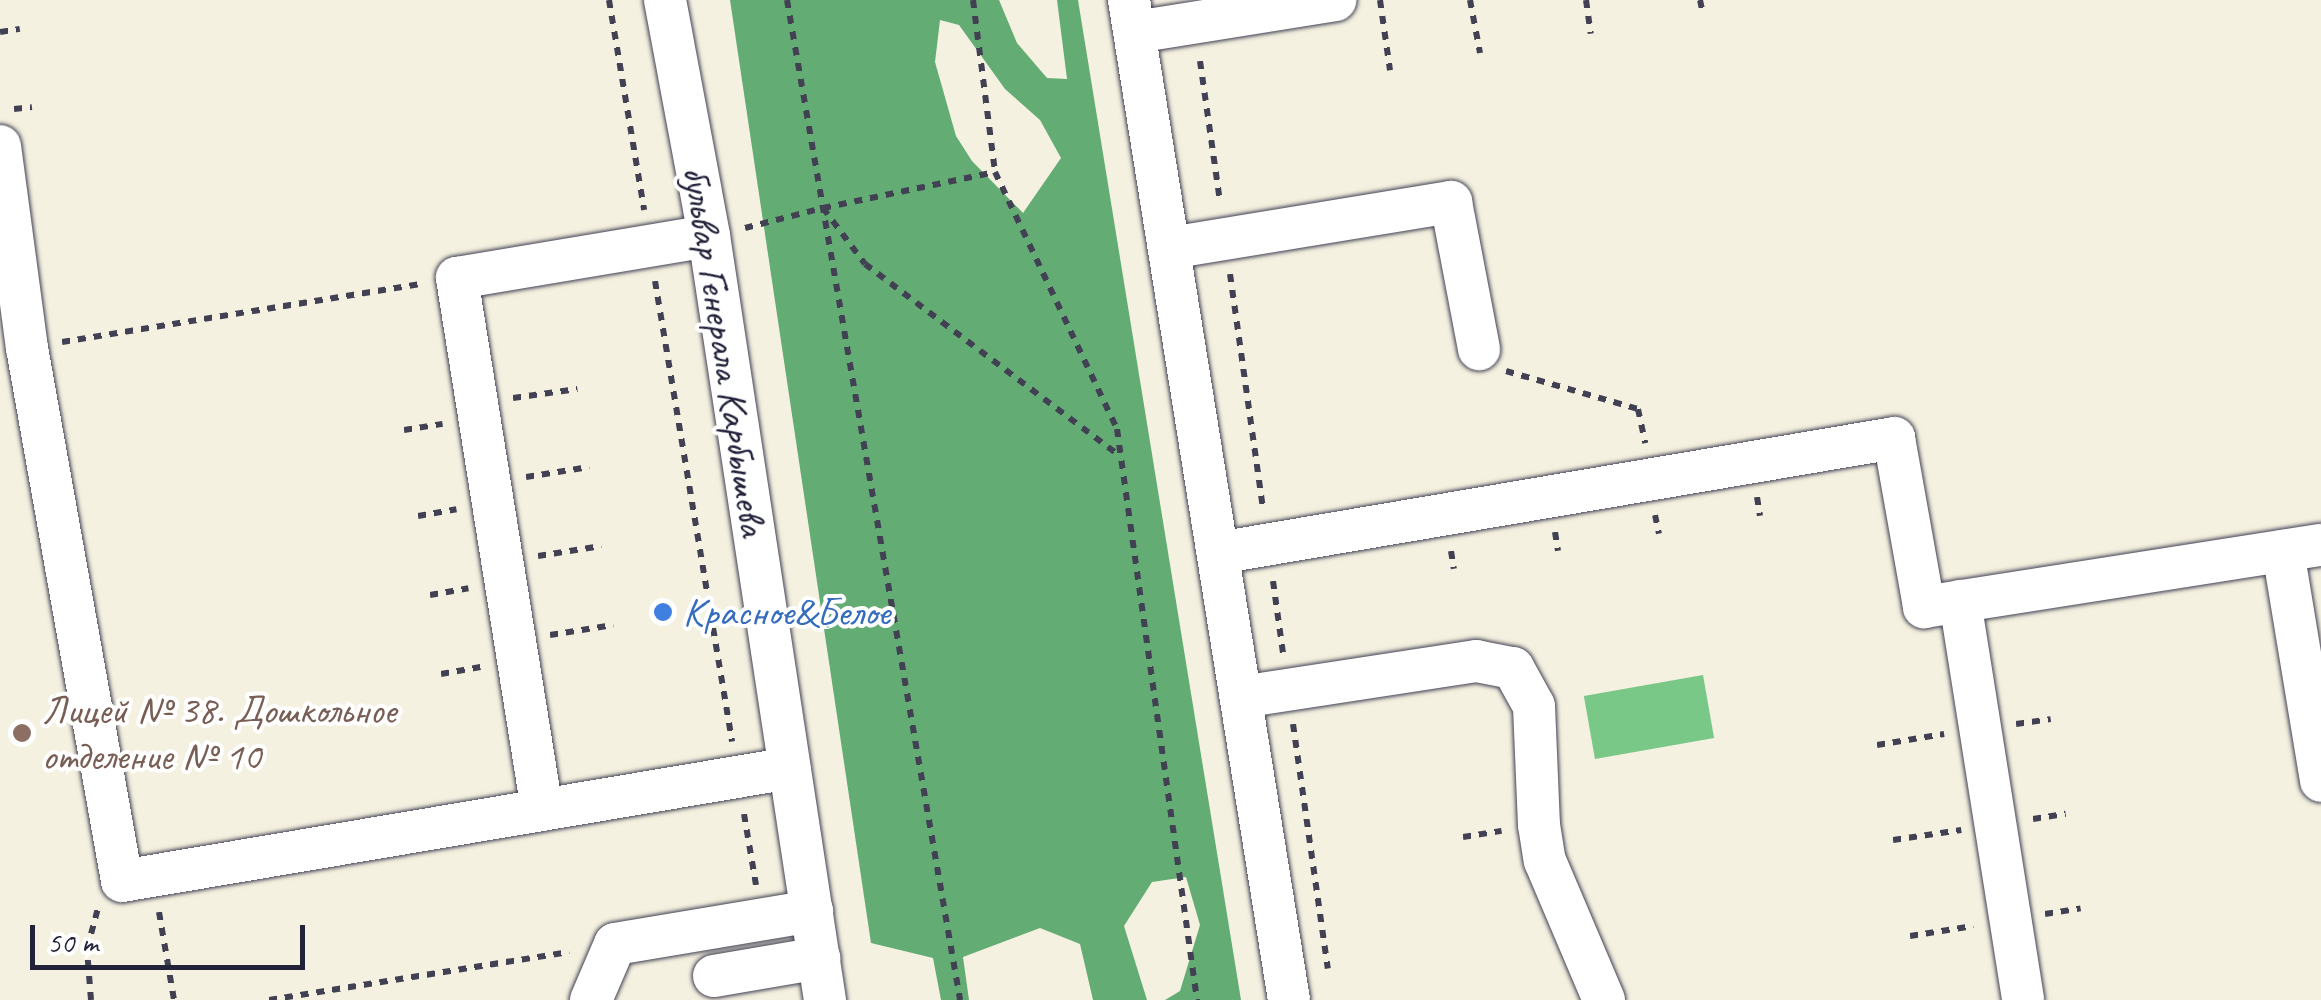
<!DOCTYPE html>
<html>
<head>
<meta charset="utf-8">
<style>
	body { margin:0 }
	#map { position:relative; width:2321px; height:1000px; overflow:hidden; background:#f5f1e0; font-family:Caveat,sans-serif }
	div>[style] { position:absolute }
	.green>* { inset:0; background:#7ac887; transform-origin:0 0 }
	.forest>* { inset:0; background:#63ac74 }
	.path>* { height:6px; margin-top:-3px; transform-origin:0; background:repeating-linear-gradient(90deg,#424154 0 8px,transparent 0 16px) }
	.roads { filter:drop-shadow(0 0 2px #424154) drop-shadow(0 0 2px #424154) }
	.minor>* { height:42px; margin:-21px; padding:0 21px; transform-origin:21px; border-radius:21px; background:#fff }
	.dots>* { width:28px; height:28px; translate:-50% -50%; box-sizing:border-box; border:5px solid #fff; border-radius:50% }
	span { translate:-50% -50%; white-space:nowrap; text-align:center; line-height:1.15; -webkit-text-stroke:8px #fff; paint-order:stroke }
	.street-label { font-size:40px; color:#22223b }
	.shop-label { font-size:40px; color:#366cbe }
	.left { translate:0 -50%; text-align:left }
	.education-label { font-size:40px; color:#785e54 }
	.scale { position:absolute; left:30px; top:925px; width:275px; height:45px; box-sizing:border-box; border:5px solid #22223b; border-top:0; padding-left:12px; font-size:30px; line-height:35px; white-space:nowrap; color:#22223b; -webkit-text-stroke:8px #fff; paint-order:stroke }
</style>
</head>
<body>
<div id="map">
	<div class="green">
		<i style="left:1703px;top:675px;width:64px;height:121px;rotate:80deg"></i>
	</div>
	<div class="forest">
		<i style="clip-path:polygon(evenodd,730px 0,999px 0,1017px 43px,1047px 78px,1067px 79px,1057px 0,1078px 0,1241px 1000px,1165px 1000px,1180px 991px,1200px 925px,1186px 877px,1152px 882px,1124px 926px,1147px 1000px,1093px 1000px,1080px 944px,1040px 928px,963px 957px,969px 1000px,941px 1000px,933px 958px,871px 943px,730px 0,940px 20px,959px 25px,1005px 89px,1040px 120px,1061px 158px,1023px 213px,972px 161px,956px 136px,935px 62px,940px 20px)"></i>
	</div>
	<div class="path">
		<i style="left:609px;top:0;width:213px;rotate:80.5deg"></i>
		<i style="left:787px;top:0;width:1015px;rotate:80.18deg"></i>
		<i style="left:973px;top:0;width:173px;rotate:82.7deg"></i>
		<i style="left:995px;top:172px;width:284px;rotate:64.6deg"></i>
		<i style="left:1117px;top:429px;width:577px;rotate:82.02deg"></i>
		<i style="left:1380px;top:0;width:71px;rotate:81.9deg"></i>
		<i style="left:1470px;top:0;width:54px;rotate:79.3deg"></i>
		<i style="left:1586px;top:0;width:34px;rotate:82deg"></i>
		<i style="left:1700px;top:0;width:14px;rotate:78deg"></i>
		<i style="left:0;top:32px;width:20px;rotate:-9deg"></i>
		<i style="left:1200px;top:61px;width:142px;rotate:81.9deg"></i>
		<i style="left:14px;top:109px;width:18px;rotate:-6deg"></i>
		<i style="left:823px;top:208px;width:176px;rotate:-11.8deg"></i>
		<i style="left:745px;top:228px;width:81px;rotate:-14.4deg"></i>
		<i style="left:823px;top:208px;width:70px;rotate:53.1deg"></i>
		<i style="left:865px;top:264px;width:319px;rotate:37deg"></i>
		<i style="left:1230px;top:274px;width:237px;rotate:82deg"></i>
		<i style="left:655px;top:281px;width:467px;rotate:80.5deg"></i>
		<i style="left:62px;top:342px;width:363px;rotate:-9.2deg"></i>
		<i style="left:1506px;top:371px;width:137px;rotate:16.1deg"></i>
		<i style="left:1638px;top:409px;width:35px;rotate:78deg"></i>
		<i style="left:513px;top:398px;width:65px;rotate:-8deg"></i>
		<i style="left:404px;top:430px;width:39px;rotate:-9deg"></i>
		<i style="left:526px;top:477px;width:64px;rotate:-9deg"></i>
		<i style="left:1757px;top:497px;width:19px;rotate:81deg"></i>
		<i style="left:1655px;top:515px;width:19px;rotate:78deg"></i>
		<i style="left:418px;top:516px;width:39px;rotate:-10deg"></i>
		<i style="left:1555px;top:532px;width:19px;rotate:81deg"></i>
		<i style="left:1451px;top:551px;width:18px;rotate:81deg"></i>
		<i style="left:538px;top:556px;width:64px;rotate:-9deg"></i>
		<i style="left:1273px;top:581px;width:73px;rotate:82.1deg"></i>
		<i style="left:430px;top:595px;width:39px;rotate:-10deg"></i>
		<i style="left:550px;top:635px;width:64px;rotate:-9deg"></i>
		<i style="left:441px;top:674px;width:40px;rotate:-10deg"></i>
		<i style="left:1293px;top:724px;width:247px;rotate:81.9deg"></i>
		<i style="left:2016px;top:724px;width:35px;rotate:-8deg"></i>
		<i style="left:1877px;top:745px;width:68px;rotate:-9.3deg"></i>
		<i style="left:744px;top:814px;width:72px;rotate:80.4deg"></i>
		<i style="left:2033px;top:819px;width:33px;rotate:-9deg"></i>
		<i style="left:1463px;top:837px;width:39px;rotate:-9deg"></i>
		<i style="left:1893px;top:840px;width:69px;rotate:-8.4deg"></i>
		<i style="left:159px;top:912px;width:89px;rotate:80.3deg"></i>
		<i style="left:2045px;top:914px;width:36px;rotate:-9deg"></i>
		<i style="left:1910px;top:936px;width:64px;rotate:-9deg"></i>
		<i style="left:91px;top:1000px;width:51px;rotate:-94.5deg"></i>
		<i style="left:87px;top:949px;width:42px;rotate:-75deg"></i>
		<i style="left:269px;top:1000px;width:304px;rotate:-9.1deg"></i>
	</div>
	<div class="roads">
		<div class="minor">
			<i style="left:665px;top:0;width:240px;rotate:79.4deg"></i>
			<i style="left:709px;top:236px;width:773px;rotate:81.37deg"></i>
			<i style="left:1129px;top:0;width:1013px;rotate:80.91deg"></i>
			<i style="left:1136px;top:32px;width:202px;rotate:-9.1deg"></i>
			<i style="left:0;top:146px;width:204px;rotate:82.4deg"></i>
			<i style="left:27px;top:348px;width:541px;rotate:79.89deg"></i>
			<i style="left:122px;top:881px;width:677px;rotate:-9.6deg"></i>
			<i style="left:1170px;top:248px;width:285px;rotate:-9.3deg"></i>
			<i style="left:1451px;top:202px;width:150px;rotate:79.2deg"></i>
			<i style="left:2283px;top:551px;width:233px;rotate:80.6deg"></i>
			<i style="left:1218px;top:553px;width:686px;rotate:-9.65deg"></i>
			<i style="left:1894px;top:438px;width:172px;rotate:79.9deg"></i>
			<i style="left:1924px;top:607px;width:402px;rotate:-8.9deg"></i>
			<i style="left:1960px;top:601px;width:404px;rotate:81deg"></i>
			<i style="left:1241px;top:697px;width:238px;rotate:-8.7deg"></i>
			<i style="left:1476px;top:661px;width:38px;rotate:11deg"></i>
			<i style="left:1513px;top:668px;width:43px;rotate:61.1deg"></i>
			<i style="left:1534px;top:706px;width:119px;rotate:87.6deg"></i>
			<i style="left:1539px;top:825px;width:36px;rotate:81deg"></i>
			<i style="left:1545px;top:861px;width:151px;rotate:67deg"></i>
			<i style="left:542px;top:810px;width:539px;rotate:-99.08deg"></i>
			<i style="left:457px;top:278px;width:255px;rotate:-9.5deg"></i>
			<i style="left:714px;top:976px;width:107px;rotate:-9.7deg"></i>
			<i style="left:591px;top:1000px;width:61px;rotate:-66.8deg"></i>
			<i style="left:615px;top:944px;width:200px;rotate:-9.5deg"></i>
		</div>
	</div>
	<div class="dots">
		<i style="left:663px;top:612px;background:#3f7fe0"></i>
		<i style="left:22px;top:733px;background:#8d6e63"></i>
	</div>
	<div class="street-label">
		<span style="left:725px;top:351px;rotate:81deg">бульвар Генерала Карбышева</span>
	</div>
	<div class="shop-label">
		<span class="left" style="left:683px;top:612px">Красное&amp;Белое</span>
	</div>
	<div class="education-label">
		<span class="left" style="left:42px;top:733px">Лицей № 38. Дошкольное<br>отделение № 10</span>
	</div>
	<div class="scale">50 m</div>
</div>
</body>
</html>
